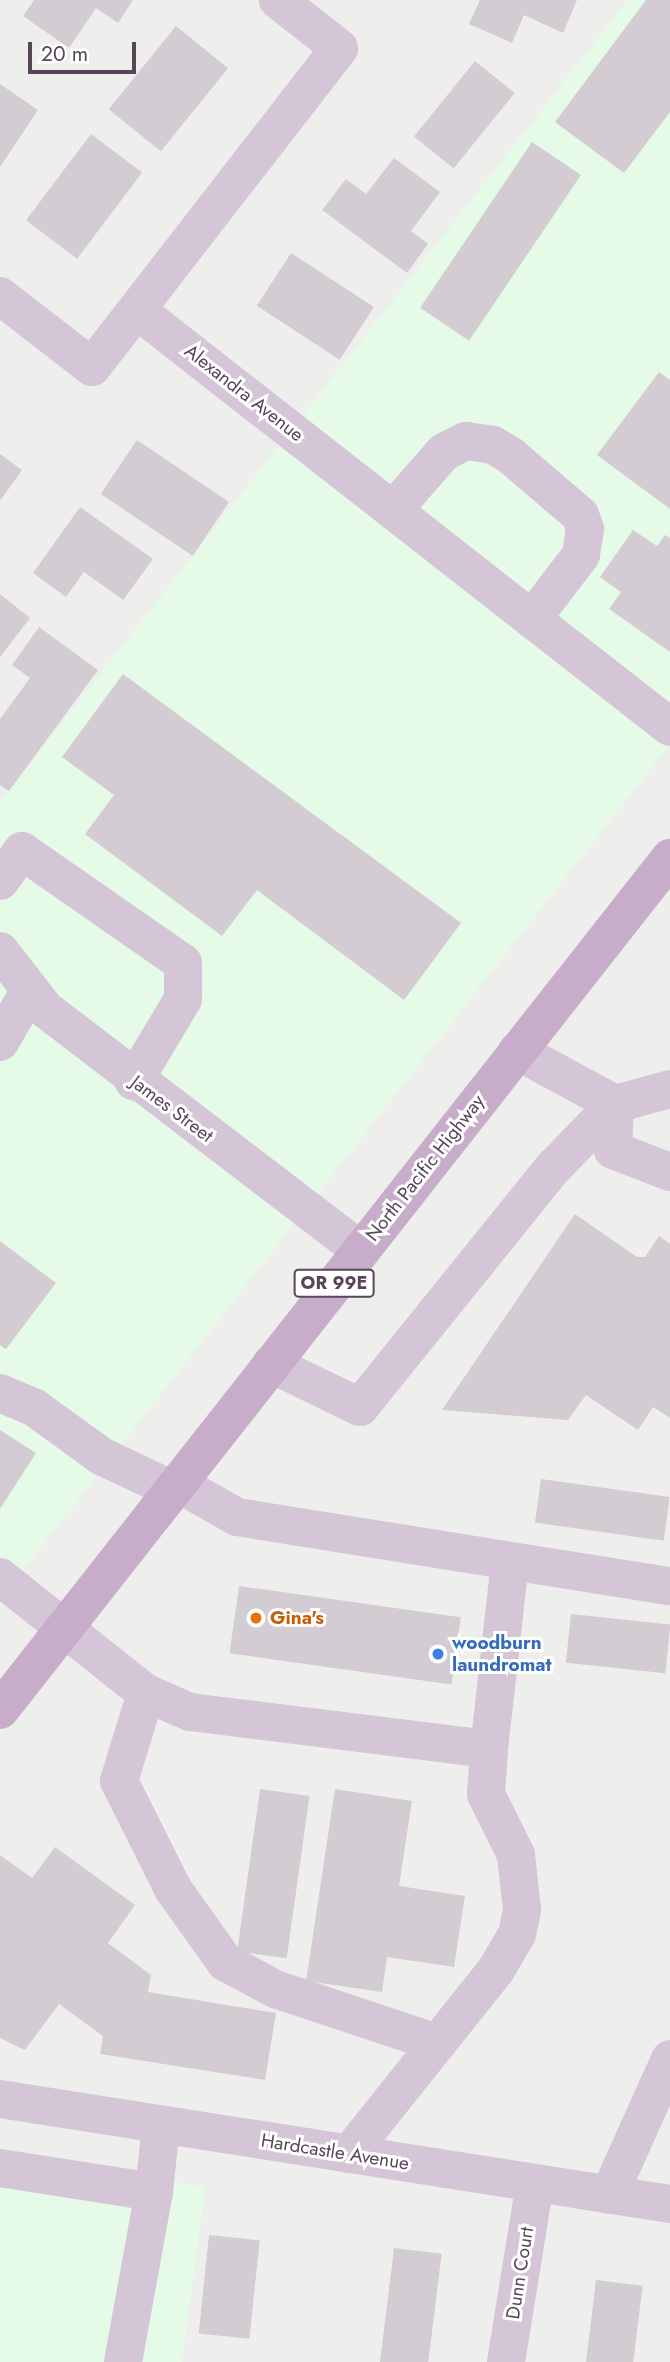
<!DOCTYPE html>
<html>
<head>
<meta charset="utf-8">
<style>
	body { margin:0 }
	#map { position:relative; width:670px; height:2362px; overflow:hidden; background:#eeefec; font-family:Jost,sans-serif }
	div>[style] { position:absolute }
	.commercial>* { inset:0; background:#e5fae7 }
	.building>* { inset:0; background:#d3ccd3; transform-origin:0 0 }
	.minor>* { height:38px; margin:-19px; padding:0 19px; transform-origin:19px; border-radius:19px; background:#d4c6d6 }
	.major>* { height:38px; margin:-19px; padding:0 19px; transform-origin:19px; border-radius:19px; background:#c7adca }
	.dots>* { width:19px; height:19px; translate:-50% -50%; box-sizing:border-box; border:4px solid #fff; border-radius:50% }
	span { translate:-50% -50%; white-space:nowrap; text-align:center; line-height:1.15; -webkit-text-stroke:6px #fff; paint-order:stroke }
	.shield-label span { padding:2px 5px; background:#fff; border:2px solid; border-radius:5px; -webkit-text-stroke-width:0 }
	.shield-label { font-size:18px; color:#564658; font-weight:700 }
	.street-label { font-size:19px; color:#564658 }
	.food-label { font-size:19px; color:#c56008; font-weight:700 }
	.left { translate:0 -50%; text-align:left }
	.shop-label { font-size:19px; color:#366cbe; font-weight:700 }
	.scale { position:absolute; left:28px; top:42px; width:108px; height:32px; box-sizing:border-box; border:4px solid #564658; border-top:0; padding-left:9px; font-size:21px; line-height:24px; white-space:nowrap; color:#564658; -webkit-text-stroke:5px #fff; paint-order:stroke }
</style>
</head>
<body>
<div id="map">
	<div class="commercial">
		<i style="clip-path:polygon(628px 0,670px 0,670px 744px,0 1599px,0 802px)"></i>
		<i style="clip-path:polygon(0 2156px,205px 2187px,182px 2362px,0 2362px)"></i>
	</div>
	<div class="building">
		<i style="clip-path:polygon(34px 0,133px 0,118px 23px,96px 8px,69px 48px,23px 16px)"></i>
		<i style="clip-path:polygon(480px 0,577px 0,563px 33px,524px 15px,512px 43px,469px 24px)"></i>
		<i style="clip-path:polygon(646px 0,670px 0,670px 112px,624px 173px,555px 122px)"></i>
		<i style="left:176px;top:26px;width:67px;height:107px;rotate:39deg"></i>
		<i style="left:475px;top:61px;width:51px;height:97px;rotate:39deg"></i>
		<i style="clip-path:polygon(0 84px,38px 110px,0 167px)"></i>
		<i style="left:91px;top:134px;width:64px;height:108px;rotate:37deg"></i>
		<i style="left:532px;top:142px;width:59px;height:200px;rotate:34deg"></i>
		<i style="clip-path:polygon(394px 158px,440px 192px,411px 231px,428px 244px,407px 273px,322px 210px,346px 179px,366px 194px)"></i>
		<i style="left:291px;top:253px;width:99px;height:63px;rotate:33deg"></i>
		<i style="clip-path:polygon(659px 372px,670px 380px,670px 509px,597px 455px)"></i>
		<i style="left:137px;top:440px;width:111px;height:65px;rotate:34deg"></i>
		<i style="clip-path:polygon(0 454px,22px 470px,0 501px)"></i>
		<i style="clip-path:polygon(80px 507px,153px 559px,123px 600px,84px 572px,66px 597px,33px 573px)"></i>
		<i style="clip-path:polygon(633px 530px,657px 546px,665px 535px,670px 538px,670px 652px,609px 609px,621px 592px,600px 577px)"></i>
		<i style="clip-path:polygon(0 594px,30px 618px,0 657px)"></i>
		<i style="clip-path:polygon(39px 627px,98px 670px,9px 791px,0 785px,0 719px,30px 678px,12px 665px)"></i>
		<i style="clip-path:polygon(123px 674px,461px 923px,404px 1000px,257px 890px,222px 936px,85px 834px,114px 795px,62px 757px)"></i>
		<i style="clip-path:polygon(575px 1214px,637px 1257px,645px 1257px,659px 1236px,670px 1244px,670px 1418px,653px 1407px,638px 1430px,586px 1395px,568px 1420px,442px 1410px)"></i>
		<i style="clip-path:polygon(0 1241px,56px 1283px,6px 1349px,0 1345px)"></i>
		<i style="clip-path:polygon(0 1430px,36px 1453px,0 1509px)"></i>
		<i style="left:541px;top:1479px;width:130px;height:44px;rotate:8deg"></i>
		<i style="left:239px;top:1586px;width:224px;height:68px;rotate:8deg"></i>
		<i style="left:571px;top:1614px;width:100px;height:49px;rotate:6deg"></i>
		<i style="left:260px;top:1789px;width:50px;height:164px;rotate:8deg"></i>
		<i style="clip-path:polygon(335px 1789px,412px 1801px,399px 1886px,465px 1896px,454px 1967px,387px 1957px,382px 1992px,306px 1981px)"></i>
		<i style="clip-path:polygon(55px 1847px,135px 1905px,108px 1943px,151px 1975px,148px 1992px,276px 2013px,265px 2080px,100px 2054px,103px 2036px,59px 2004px,25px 2050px,0 2038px,0 1855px,32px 1878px)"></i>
		<i style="left:209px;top:2235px;width:51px;height:99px;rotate:6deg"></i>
		<i style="left:394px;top:2248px;width:48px;height:115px;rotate:7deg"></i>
		<i style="left:596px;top:2280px;width:47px;height:83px;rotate:7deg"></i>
	</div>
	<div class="minor">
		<i style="left:0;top:296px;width:116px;rotate:37.7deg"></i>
		<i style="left:92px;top:367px;width:403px;rotate:-52.2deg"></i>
		<i style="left:339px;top:48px;width:78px;rotate:-141.8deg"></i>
		<i style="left:138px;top:311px;width:675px;rotate:38.02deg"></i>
		<i style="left:393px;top:510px;width:77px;rotate:-48.7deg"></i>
		<i style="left:444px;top:452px;width:25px;rotate:-27deg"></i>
		<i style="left:466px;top:441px;width:27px;rotate:8deg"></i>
		<i style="left:493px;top:445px;width:21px;rotate:31deg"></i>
		<i style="left:511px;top:456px;width:91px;rotate:40.5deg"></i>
		<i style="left:580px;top:515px;width:15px;rotate:70deg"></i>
		<i style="left:585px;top:529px;width:26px;rotate:99deg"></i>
		<i style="left:581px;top:555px;width:81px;rotate:127.4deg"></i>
		<i style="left:0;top:881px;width:37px;rotate:-54deg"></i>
		<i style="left:22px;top:851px;width:196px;rotate:34.8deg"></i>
		<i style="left:183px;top:963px;width:36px;rotate:90deg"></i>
		<i style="left:183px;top:999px;width:96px;rotate:120.9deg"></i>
		<i style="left:0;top:951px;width:73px;rotate:52.2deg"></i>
		<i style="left:45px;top:1009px;width:397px;rotate:37.4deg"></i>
		<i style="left:0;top:1042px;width:60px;rotate:-60deg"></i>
		<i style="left:517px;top:1051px;width:111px;rotate:28.4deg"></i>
		<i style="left:615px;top:1104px;width:46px;rotate:92.5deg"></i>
		<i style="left:613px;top:1150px;width:61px;rotate:21.1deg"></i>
		<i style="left:271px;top:1364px;width:99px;rotate:25.8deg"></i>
		<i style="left:360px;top:1407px;width:309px;rotate:-51.1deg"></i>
		<i style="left:554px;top:1167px;width:88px;rotate:-45.9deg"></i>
		<i style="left:615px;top:1104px;width:57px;rotate:-15.3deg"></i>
		<i style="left:0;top:1393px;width:38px;rotate:23deg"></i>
		<i style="left:35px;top:1408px;width:82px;rotate:36deg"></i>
		<i style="left:101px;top:1456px;width:80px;rotate:25.3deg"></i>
		<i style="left:177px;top:1483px;width:69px;rotate:29.5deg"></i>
		<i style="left:237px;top:1517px;width:438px;rotate:9.1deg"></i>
		<i style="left:0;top:1577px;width:186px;rotate:38.5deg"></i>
		<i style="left:146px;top:1693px;width:48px;rotate:23.4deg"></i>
		<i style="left:190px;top:1712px;width:301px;rotate:7.1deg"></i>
		<i style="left:489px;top:1749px;width:188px;rotate:-83.6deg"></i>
		<i style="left:146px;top:1693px;width:92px;rotate:107.1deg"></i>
		<i style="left:119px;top:1781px;width:121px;rotate:63.4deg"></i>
		<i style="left:173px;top:1889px;width:90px;rotate:54.5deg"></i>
		<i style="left:225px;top:1962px;width:57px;rotate:28.4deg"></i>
		<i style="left:275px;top:1989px;width:171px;rotate:18.4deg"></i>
		<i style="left:0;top:2099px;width:678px;rotate:8.91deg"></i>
		<i style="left:349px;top:2154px;width:236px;rotate:-51.4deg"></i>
		<i style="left:496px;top:1970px;width:42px;rotate:-59.7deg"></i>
		<i style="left:517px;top:1934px;width:25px;rotate:-78deg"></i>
		<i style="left:522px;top:1910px;width:55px;rotate:-96.2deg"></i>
		<i style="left:516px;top:1855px;width:68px;rotate:-116.2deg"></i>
		<i style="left:486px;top:1794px;width:45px;rotate:-86.2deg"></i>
		<i style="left:0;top:2168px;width:156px;rotate:8.9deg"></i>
		<i style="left:154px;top:2192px;width:68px;rotate:-84.1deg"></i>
		<i style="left:609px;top:2195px;width:149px;rotate:-65.8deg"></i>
		<i style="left:123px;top:2362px;width:173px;rotate:-79.7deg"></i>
		<i style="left:506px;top:2362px;width:181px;rotate:-80.8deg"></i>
	</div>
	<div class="major">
		<i style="left:0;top:1710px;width:1084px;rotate:-51.82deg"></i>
	</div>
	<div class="dots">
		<i style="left:256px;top:1618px;background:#e8710a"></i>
		<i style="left:438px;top:1654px;background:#3f7fe0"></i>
	</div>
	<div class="shield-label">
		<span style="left:334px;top:1283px">OR 99E</span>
	</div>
	<div class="street-label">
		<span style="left:244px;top:393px;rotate:38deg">Alexandra Avenue</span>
		<span style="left:172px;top:1109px;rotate:37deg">James Street</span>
		<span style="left:425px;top:1168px;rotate:-52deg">North Pacific Highway</span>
		<span style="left:335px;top:2152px;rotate:9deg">Hardcastle Avenue</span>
		<span style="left:520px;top:2273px;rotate:-81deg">Dunn Court</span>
	</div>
	<div class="food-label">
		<span class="left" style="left:270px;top:1618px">Gina's</span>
	</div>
	<div class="shop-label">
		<span class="left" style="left:452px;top:1654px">woodburn<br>laundromat</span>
	</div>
	<div class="scale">20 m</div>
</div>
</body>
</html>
